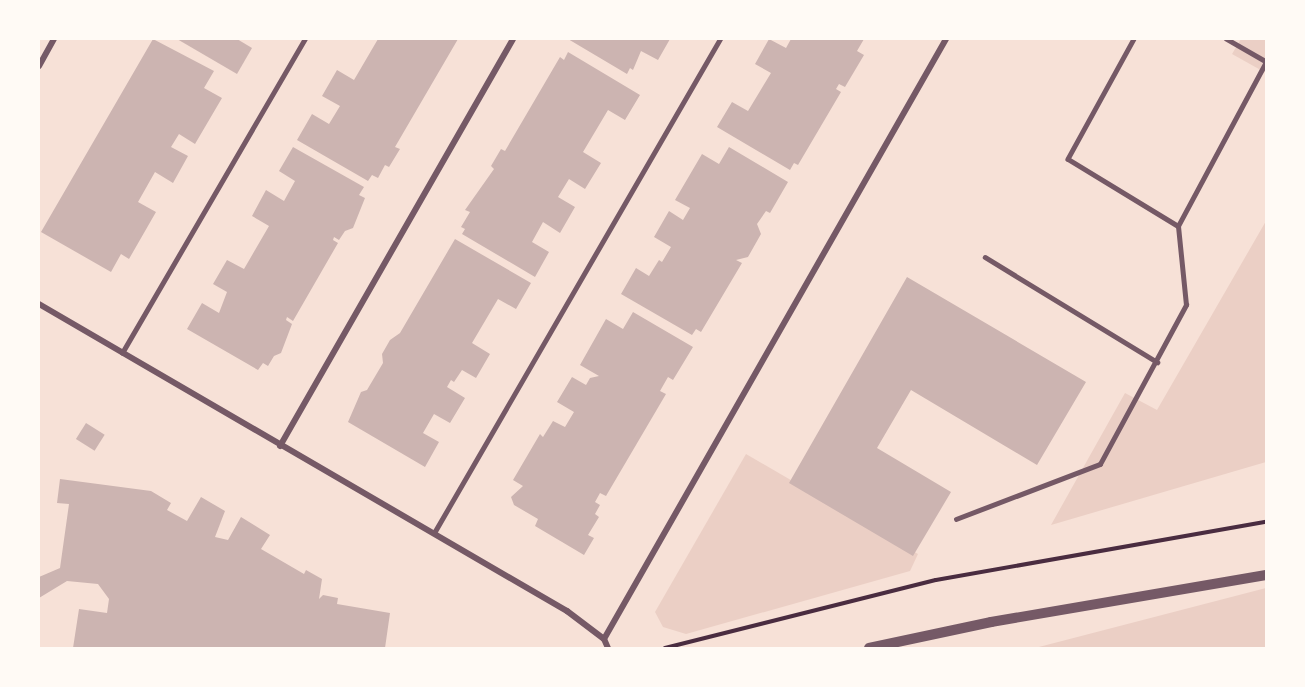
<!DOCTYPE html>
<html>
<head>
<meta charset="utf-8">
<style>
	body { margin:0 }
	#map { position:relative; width:1305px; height:687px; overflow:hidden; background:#f7e1d7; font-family:"Work Sans",sans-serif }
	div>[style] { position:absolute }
	.green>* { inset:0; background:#ebcfc5 }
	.building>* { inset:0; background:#ccb4b1; transform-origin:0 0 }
	.path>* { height:4px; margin:-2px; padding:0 2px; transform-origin:2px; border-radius:2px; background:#4a2c40 }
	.service>* { height:4.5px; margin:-2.25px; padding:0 2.25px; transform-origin:2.25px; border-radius:2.25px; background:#755966 }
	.minor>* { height:6px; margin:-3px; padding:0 3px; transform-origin:3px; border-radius:3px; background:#755966 }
	.tertiary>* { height:10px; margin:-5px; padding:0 5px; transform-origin:5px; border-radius:5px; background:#755966 }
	span { translate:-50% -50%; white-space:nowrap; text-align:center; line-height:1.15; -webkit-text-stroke:4.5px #fffaf5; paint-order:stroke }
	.frame { position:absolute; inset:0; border:40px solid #fffaf5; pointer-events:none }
</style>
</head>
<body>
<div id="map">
	<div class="green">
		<i style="clip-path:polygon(1241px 39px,1266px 39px,1266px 73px,1232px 54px)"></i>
		<i style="clip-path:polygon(1266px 221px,1266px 462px,1051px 525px,1125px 393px,1157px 410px)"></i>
		<i style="clip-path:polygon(746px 454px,918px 554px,910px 571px,686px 634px,663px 627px,655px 612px)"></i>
		<i style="clip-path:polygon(1266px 588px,1266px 648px,1035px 648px)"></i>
	</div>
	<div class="building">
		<i style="clip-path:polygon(153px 39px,214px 71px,204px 88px,222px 98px,195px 144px,179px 134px,171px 147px,188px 156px,173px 183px,155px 172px,138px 202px,156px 212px,129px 259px,121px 254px,111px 272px,41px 232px)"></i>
		<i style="clip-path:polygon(177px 39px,237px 39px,252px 48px,237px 74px)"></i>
		<i style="clip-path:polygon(378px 39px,463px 39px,458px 39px,395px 147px,400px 149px,389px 167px,385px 165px,378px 178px,372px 175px,368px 181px,297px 140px,312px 114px,329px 124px,340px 106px,322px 96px,337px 70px,354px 80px)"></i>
		<i style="clip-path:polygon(568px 39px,670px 39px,658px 60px,641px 51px,633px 70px,630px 68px,627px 74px)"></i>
		<i style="clip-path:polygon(769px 39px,786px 48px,791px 39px,864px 39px,857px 51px,864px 55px,845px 87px,839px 84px,836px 89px,841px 92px,798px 165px,794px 163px,790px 170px,717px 127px,732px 102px,748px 111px,771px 73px,755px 64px)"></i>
		<i style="clip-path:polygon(568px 52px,640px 95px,625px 120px,608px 110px,583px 152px,601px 163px,585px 189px,569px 179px,558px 197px,575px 207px,560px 233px,543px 222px,532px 242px,549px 252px,535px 277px,462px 234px,465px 229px,461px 227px,470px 212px,465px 210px,494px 169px,491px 166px,501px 149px,505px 151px,560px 57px,564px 60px)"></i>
		<i style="clip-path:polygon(293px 147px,364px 187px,359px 195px,365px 198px,353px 228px,345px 231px,339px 240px,334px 237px,333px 240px,338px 243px,293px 321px,287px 317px,286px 320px,292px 324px,281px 353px,274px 356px,268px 366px,263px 363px,258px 370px,187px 329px,202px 303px,219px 313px,227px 292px,213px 284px,227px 260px,244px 269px,269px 226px,252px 216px,266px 190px,284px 201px,295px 181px,279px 171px)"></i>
		<i style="clip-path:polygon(729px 147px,788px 182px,770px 213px,766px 211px,757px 224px,761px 234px,748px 257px,736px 260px,742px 263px,701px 332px,696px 329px,692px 335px,621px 294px,636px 268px,649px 276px,659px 260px,662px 262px,671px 247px,654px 237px,669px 211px,683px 220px,690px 208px,675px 200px,702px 154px,719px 164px)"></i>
		<i style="clip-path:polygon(455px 239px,531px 283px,516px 309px,498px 299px,472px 343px,490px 354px,476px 378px,462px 370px,454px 382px,451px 380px,447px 387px,465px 398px,450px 423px,434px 414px,423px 433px,439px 442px,425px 467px,348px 422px,361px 392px,367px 390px,383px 363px,382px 354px,390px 340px,400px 333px)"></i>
		<i style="clip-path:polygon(907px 277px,1086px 382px,1037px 465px,911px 390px,877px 448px,951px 492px,913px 556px,789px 483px)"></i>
		<i style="clip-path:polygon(633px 312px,693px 347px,673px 380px,668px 377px,660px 391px,666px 394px,606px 496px,600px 493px,595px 502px,600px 505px,595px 514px,599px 517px,588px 535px,594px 538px,584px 555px,535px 526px,538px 519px,514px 505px,511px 497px,523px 486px,513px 480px,540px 434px,543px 437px,553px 421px,565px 427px,574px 412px,557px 402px,572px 377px,586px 385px,590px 378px,599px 376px,580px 365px,606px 319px,623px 329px)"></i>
		<i style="left:86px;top:423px;width:22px;height:19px;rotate:32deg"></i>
		<i style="clip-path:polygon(60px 479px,151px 491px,171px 503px,167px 510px,187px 521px,201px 497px,225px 511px,215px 537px,228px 540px,241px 517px,270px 535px,261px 549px,304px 574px,306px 570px,322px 579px,319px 599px,323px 595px,338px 598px,337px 604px,390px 613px,385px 648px,73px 648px,79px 609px,107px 613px,109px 599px,98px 584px,67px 581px,39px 598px,39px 577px,60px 568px,69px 504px,57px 503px)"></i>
	</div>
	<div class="path">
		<i style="left:665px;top:648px;width:279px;rotate:-14.1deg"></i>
		<i style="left:936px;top:580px;width:335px;rotate:-10deg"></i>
	</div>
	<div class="service">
		<i style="left:1134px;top:39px;width:137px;rotate:118.8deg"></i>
		<i style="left:1068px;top:159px;width:129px;rotate:31.3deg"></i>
		<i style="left:1178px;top:226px;width:186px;rotate:-61.8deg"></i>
		<i style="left:1266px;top:62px;width:46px;rotate:-150.1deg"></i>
		<i style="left:985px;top:257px;width:202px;rotate:31.4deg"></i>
		<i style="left:122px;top:353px;width:363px;rotate:-59.8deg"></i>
		<i style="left:956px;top:519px;width:154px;rotate:-20.9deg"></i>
		<i style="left:1100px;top:464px;width:181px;rotate:-61.6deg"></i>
		<i style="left:1186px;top:305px;width:79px;rotate:-95.8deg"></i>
		<i style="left:434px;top:533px;width:571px;rotate:-59.93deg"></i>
	</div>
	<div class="minor">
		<i style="left:39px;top:66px;width:31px;rotate:-61deg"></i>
		<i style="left:39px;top:304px;width:611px;rotate:30.18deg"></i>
		<i style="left:567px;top:611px;width:46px;rotate:37.1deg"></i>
		<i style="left:604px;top:639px;width:10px;rotate:66deg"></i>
		<i style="left:280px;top:446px;width:469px;rotate:-60.2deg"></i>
		<i style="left:604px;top:639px;width:691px;rotate:-60.32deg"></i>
	</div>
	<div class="tertiary">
		<i style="left:869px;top:648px;width:125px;rotate:-12deg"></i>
		<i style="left:991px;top:622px;width:279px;rotate:-9.7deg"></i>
	</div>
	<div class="frame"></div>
</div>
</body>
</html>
